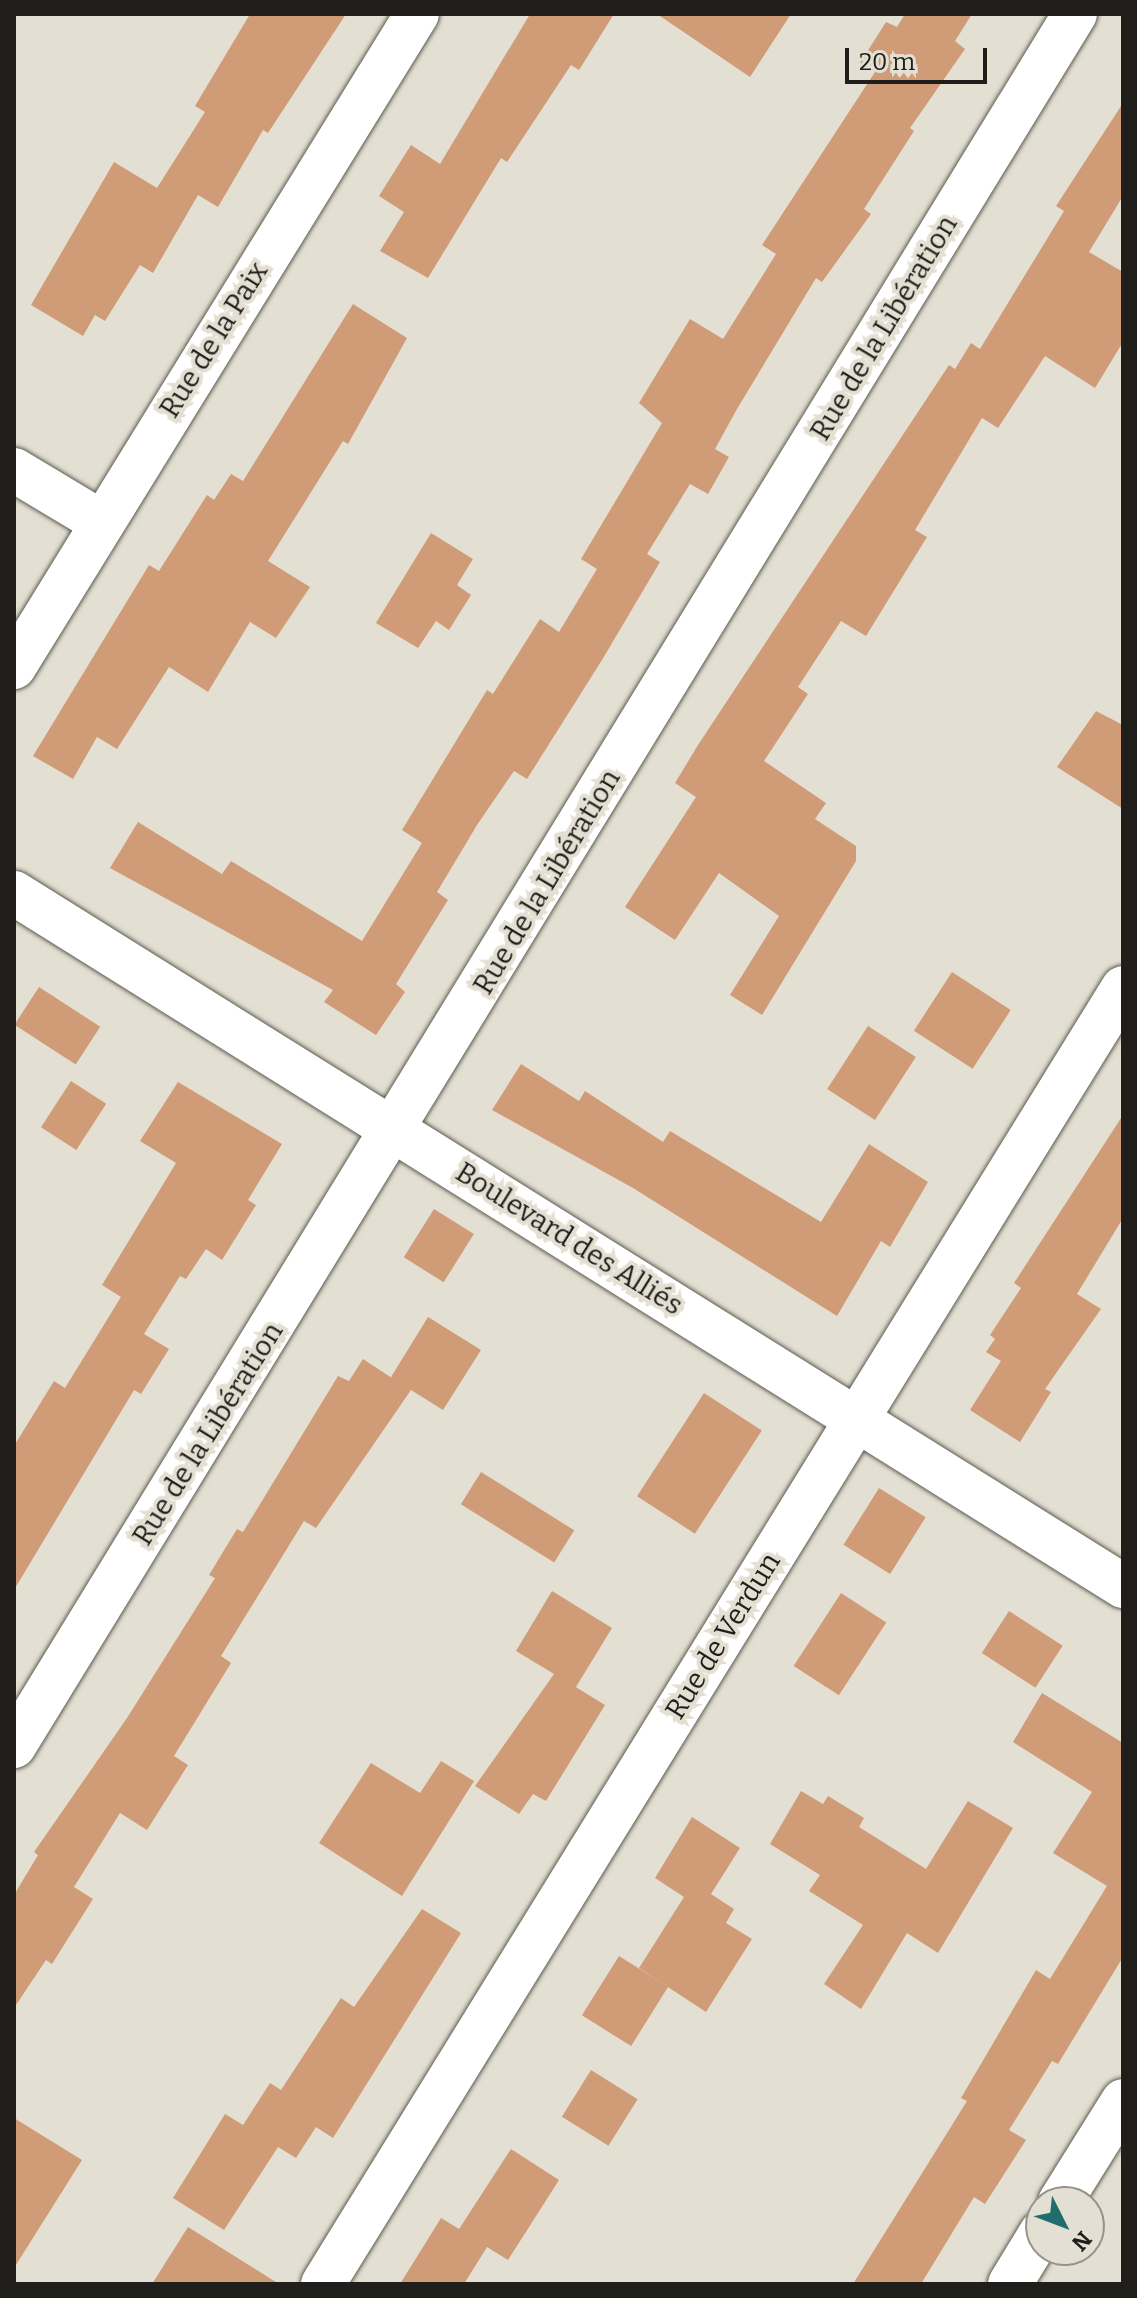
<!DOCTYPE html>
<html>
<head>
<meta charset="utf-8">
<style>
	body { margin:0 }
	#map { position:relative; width:1137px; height:2298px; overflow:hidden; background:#e3e0d3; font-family:Bitter,serif }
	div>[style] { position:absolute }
	.building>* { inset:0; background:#d09b77; transform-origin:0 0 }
	.roads { filter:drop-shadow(0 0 2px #5c5b4f) drop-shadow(0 0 2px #5c5b4f) }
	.minor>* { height:44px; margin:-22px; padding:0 22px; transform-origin:22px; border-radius:22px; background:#fff }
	span { translate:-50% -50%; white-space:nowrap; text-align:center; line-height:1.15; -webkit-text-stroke:8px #e3e0d3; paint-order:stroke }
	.street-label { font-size:28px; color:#1f1e1a }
	.frame { position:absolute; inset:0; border:16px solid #1f1e1a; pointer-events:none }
	.north { position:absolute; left:1025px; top:2186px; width:80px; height:80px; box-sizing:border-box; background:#e3e0d3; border:2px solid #959289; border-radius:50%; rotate:132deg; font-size:22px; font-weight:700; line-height:32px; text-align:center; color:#1f1e1a }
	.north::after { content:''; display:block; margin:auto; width:28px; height:36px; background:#216d6d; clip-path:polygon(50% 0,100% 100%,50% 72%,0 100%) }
	.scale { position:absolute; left:845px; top:48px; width:142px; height:36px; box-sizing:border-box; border:4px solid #1f1e1a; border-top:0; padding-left:10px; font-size:24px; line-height:28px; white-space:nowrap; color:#1f1e1a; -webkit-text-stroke:6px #e3e0d3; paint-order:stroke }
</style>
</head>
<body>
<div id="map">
	<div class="building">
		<i style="clip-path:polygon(250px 14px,346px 14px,268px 133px,263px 130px,218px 207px,198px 195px,153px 273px,140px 265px,105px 321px,95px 315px,83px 336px,31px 305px,114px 162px,157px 188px,205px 112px,195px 106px)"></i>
		<i style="clip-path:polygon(530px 14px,614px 14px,579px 70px,571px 65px,507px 162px,501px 158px,428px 278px,380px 251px,404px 212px,379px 196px,411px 145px,440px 164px)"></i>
		<i style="clip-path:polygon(657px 14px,791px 14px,750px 77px)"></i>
		<i style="clip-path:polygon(905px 14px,972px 14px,955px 41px,965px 49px,910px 128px,914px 131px,864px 209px,871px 214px,822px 282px,816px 278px,737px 409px,715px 449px,729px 457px,708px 494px,690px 484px,647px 554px,660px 562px,602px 660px,527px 779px,514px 771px,477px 825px,437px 892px,448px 900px,396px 984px,405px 992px,376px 1035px,324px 1002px,333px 990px,110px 868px,138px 822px,222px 874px,231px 861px,362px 941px,422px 843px,402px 830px,487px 690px,493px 694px,540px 619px,559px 632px,597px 569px,581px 559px,662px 423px,639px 403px,690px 319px,723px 339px,776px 254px,762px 245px,875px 72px,860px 63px,886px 22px,897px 27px)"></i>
		<i style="clip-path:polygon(1123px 103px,1123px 196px,1089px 252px,1123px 272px,1123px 342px,1095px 388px,1045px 356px,998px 428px,982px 418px,915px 530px,927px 537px,866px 636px,841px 621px,798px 687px,808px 694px,764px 761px,826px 803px,815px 819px,856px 846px,856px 861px,762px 1015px,730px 995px,779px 916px,719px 873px,675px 940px,625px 907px,696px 797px,675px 783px,698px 745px,949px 365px,955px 369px,971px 343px,980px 349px,1064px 211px,1056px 206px)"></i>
		<i style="clip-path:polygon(353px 304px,407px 338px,348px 444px,343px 441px,268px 561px,310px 587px,276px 638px,250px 622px,208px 692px,169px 667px,117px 749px,97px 737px,73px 779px,33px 756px,149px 565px,159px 571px,207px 495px,214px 500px,231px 474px,243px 481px)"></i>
		<i style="clip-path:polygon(431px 533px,473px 559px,457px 585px,471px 595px,449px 630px,436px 621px,418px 648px,376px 623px)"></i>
		<i style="clip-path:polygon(1096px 711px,1123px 725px,1123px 809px,1057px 767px)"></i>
		<i style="left:952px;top:972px;width:70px;height:70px;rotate:33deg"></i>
		<i style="left:39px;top:987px;width:73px;height:45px;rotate:33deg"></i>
		<i style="left:868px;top:1026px;width:57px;height:75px;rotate:33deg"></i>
		<i style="clip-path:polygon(521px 1064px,579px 1101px,585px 1091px,663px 1142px,670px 1131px,821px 1222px,869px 1144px,928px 1182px,890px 1247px,881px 1241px,837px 1316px,633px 1188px,492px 1110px)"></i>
		<i style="left:71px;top:1081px;width:42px;height:55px;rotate:33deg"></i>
		<i style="clip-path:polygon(178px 1082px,282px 1144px,248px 1200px,256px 1205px,222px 1260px,206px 1249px,186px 1279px,180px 1276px,144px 1334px,169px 1349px,141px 1394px,134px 1390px,14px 1590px,14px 1446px,54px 1381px,65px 1388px,121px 1297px,102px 1285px,176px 1163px,140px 1141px)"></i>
		<i style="clip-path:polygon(1123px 1115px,1123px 1218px,1077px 1294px,1101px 1309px,1045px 1389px,1051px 1392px,1020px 1442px,970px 1410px,1001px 1361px,986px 1352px,995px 1339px,990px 1335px,1021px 1288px,1014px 1283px)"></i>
		<i style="left:434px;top:1209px;width:47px;height:57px;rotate:32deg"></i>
		<i style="clip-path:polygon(428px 1317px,481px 1350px,443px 1410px,411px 1390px,316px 1528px,304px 1521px,221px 1656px,231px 1663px,174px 1756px,188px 1765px,147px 1830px,120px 1813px,74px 1887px,93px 1899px,52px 1964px,46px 1960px,14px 2008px,14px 1895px,38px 1855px,34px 1852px,127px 1718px,215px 1578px,209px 1575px,237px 1529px,243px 1532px,338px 1376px,349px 1381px,363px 1359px,395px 1380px,391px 1377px)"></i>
		<i style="left:704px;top:1393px;width:69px;height:123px;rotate:33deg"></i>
		<i style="left:481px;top:1472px;width:110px;height:38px;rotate:32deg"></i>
		<i style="left:879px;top:1488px;width:55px;height:67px;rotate:32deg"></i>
		<i style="clip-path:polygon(552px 1591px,612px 1628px,576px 1687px,558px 1676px,605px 1705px,546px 1801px,533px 1794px,519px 1814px,475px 1786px,554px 1674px,516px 1651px)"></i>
		<i style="left:841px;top:1593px;width:54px;height:87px;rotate:33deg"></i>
		<i style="left:1009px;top:1611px;width:64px;height:50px;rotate:33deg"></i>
		<i style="clip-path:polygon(1042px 1693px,1123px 1743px,1123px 1957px,1058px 2064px,1052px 2061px,1009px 2130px,1026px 2140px,985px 2204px,974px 2197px,921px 2284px,853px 2284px,967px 2101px,961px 2098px,1036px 1970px,1050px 1979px,1107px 1886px,1053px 1853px,1092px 1792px,1013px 1742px)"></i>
		<i style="clip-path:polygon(441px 1761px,474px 1781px,402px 1896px,319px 1843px,371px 1763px,420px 1793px)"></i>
		<i style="clip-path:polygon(801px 1791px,823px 1804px,828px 1796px,864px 1818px,859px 1827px,926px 1869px,968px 1801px,1013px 1828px,938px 1953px,907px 1933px,861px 2009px,824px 1984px,863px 1925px,809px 1891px,820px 1875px,770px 1844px)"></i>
		<i style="clip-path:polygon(692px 1817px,740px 1848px,711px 1894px,734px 1909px,726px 1923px,752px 1939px,706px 2012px,639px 1968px,684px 1897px,655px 1878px)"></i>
		<i style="clip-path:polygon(422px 1909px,461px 1933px,333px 2138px,316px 2127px,296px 2158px,278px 2147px,224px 2230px,173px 2198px,225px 2114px,243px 2125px,270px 2083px,281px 2090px,341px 1998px,354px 2007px)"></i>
		<i style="left:619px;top:1956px;width:58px;height:70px;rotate:32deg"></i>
		<i style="left:591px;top:2070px;width:55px;height:55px;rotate:32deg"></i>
		<i style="clip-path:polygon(14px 2118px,82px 2160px,14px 2268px)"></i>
		<i style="clip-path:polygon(511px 2149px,559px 2180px,508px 2260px,487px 2247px,464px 2284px,400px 2284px,441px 2218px,459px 2229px)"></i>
		<i style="clip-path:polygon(188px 2227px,279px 2284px,152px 2284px)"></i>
	</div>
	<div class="roads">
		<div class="minor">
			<i style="left:14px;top:470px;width:101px;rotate:30.9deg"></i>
			<i style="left:14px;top:667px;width:767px;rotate:-58.32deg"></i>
			<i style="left:14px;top:893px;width:1308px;rotate:32deg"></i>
			<i style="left:14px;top:1746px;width:2031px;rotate:-58.51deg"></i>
			<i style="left:1060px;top:2202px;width:119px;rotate:-58deg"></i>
			<i style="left:323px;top:2284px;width:1523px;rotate:-58.31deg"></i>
			<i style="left:1010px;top:2284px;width:60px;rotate:-58.7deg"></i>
		</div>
	</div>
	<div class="street-label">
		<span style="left:884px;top:328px;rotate:-59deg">Rue de la Libération</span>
		<span style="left:214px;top:340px;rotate:-58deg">Rue de la Paix</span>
		<span style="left:547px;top:882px;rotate:-59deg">Rue de la Libération</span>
		<span style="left:569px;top:1239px;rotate:32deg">Boulevard des Alliés</span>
		<span style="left:208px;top:1434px;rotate:-58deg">Rue de la Libération</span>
		<span style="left:723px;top:1636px;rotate:-58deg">Rue de Verdun</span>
	</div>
	<div class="frame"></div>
	<div class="north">N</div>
	<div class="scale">20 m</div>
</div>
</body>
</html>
